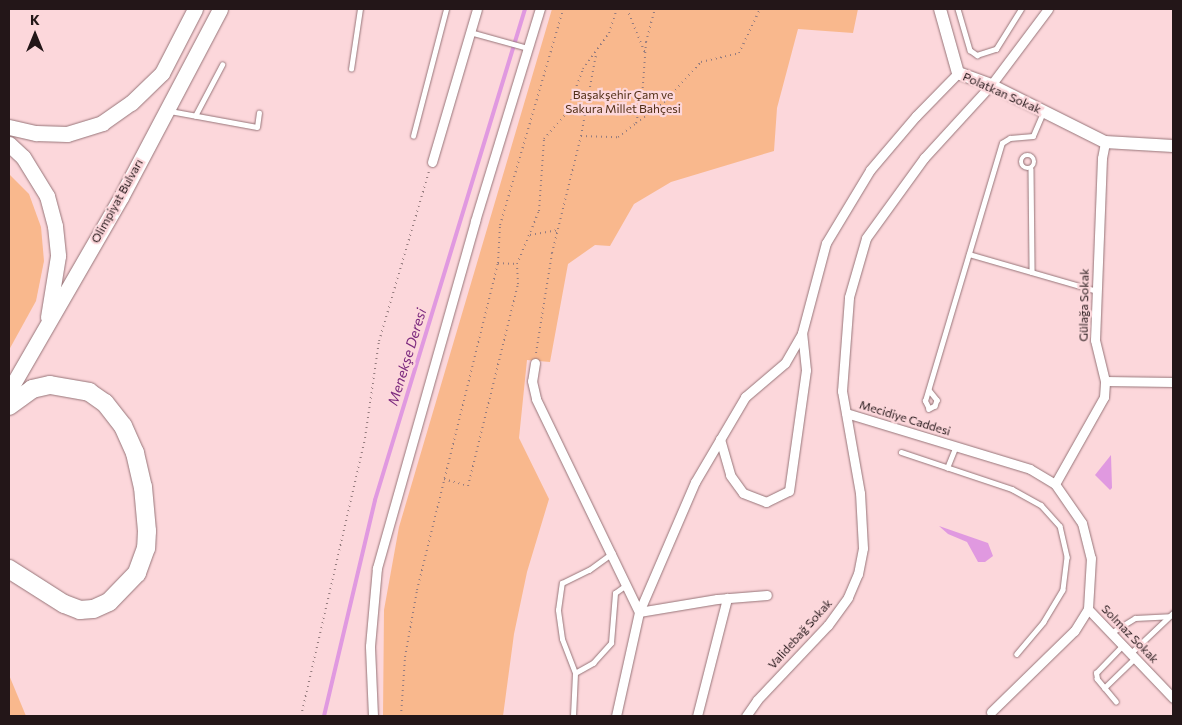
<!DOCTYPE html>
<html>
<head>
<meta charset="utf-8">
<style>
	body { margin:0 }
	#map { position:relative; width:1182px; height:725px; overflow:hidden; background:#fcd7db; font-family:Commissioner,sans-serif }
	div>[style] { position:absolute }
	.green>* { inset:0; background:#f9b88d }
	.water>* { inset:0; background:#e099e0 }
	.stream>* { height:4px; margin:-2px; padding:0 2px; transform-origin:2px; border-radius:2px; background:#e099e0 }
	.path>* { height:2px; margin-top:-1px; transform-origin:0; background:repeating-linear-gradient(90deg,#957c7f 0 1px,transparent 0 5px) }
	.roads { filter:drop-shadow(0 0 1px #977579) drop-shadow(0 0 1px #977579) }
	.lane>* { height:4.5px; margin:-2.25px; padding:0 2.25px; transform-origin:2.25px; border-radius:2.25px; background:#fff }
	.lane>.ring { margin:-2.25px; padding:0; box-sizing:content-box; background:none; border:4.5px solid #fff; border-radius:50% }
	.street>* { height:9px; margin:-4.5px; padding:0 4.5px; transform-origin:4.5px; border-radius:4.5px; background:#fff }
	.secondary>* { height:12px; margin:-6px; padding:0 6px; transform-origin:6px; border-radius:6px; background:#fff }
	.primary>* { height:15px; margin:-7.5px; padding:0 7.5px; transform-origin:7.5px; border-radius:7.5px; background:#fff }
	.highway>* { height:18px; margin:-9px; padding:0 9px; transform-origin:9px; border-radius:9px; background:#fff }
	span { translate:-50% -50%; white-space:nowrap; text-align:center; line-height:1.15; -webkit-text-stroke:4.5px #fcd7db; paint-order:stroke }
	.street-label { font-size:12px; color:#231618 }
	.park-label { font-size:12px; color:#512f17 }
	.water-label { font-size:14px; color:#7c297e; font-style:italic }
	.frame { position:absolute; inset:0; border:10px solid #231618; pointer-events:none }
	.north { position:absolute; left:10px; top:10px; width:50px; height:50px; -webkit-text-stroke:4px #fcd7db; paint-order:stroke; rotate:0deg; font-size:14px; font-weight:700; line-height:20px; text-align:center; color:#231618 }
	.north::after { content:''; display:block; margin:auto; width:18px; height:22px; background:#231618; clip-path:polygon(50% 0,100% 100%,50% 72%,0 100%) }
</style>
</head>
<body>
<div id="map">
	<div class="green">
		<i style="clip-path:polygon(552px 9px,858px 9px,853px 33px,798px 29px,777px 108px,774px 151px,671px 182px,634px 204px,610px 246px,595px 245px,568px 264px,550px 362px,527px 360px,519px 438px,549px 499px,527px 572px,514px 634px,503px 716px,383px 716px,384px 610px,399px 527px)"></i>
		<i style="clip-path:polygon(9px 174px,29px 194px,41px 227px,44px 261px,36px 301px,9px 350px)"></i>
		<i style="clip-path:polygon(9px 675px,26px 716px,9px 716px)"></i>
	</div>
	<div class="water">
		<i style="clip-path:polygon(1111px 455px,1112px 488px,1110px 490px,1095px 475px)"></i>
		<i style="clip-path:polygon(939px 526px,988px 543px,993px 556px,985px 562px,978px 562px,967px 542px,948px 534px)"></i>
	</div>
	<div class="stream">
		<i style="left:324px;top:716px;width:222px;rotate:-76.7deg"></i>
		<i style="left:375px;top:500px;width:513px;rotate:-73.01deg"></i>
	</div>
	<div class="path">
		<i style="left:627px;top:9px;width:48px;rotate:67.8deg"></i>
		<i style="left:636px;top:123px;width:36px;rotate:-37deg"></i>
		<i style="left:665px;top:101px;width:53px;rotate:-47.3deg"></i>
		<i style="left:701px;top:62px;width:39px;rotate:-13deg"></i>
		<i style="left:739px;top:53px;width:49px;rotate:-64.5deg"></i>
		<i style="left:581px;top:136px;width:37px;rotate:2deg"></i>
		<i style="left:618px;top:137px;width:23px;rotate:-38deg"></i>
		<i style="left:636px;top:123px;width:26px;rotate:-77deg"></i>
		<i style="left:642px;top:98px;width:56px;rotate:-85.9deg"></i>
		<i style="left:646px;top:42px;width:34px;rotate:-75deg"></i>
		<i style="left:530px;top:235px;width:27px;rotate:-10deg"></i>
		<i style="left:498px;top:263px;width:19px;rotate:3deg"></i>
		<i style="left:536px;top:353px;width:101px;rotate:-80.9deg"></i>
		<i style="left:552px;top:253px;width:121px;rotate:-76.1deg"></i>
		<i style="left:581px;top:136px;width:83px;rotate:-79.6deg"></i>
		<i style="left:444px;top:479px;width:25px;rotate:16deg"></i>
		<i style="left:468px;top:486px;width:208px;rotate:-76.1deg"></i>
		<i style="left:518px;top:284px;width:20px;rotate:-93deg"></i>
		<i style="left:517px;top:264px;width:57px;rotate:-67.5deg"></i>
		<i style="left:539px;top:211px;width:72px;rotate:-86deg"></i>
		<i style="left:544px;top:139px;width:33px;rotate:-49deg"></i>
		<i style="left:566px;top:114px;width:48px;rotate:-69.3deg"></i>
		<i style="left:583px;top:69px;width:44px;rotate:-54.2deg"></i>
		<i style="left:609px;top:33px;width:25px;rotate:-72deg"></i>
		<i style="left:301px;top:716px;width:285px;rotate:-77deg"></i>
		<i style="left:365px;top:438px;width:98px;rotate:-81.8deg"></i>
		<i style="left:379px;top:341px;width:177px;rotate:-73.6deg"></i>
		<i style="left:401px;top:716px;width:59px;rotate:-86.1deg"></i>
		<i style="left:405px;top:657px;width:68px;rotate:-79.8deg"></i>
		<i style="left:417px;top:590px;width:337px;rotate:-76.1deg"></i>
		<i style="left:498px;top:263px;width:38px;rotate:-87deg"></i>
		<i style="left:500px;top:225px;width:225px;rotate:-73.7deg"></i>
	</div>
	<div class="roads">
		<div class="lane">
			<i style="left:958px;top:9px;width:43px;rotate:73.7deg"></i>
			<i style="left:970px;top:50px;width:9px;rotate:36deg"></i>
			<i style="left:977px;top:55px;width:20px;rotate:-18deg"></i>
			<i style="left:996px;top:49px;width:47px;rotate:-58deg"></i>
			<i style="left:470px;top:32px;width:60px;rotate:15.4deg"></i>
			<i style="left:351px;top:69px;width:61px;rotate:-81.5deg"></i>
			<i style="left:170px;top:111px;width:88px;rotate:10.4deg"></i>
			<i style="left:257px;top:127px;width:14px;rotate:-82deg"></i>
			<i style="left:195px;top:116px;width:58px;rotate:-62.1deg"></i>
			<i style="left:413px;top:136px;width:131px;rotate:-75.4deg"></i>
			<i class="ring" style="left:1021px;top:155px;width:9.5px;height:9.5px"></i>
			<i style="left:1031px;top:169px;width:103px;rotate:89.4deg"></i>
			<i style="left:969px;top:254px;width:133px;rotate:16.1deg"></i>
			<i style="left:929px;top:390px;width:13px;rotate:51deg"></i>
			<i style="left:937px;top:400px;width:6px;rotate:108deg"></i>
			<i style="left:935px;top:406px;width:7px;rotate:153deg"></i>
			<i style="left:929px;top:409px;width:9px;rotate:-117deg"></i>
			<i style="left:925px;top:401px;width:269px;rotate:-73.4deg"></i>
			<i style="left:1002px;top:143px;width:9px;rotate:-32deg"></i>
			<i style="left:1010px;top:138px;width:23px;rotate:-5deg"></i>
			<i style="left:1033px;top:136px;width:25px;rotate:-67deg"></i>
			<i style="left:901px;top:452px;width:117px;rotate:18.4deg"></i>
			<i style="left:1012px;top:489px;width:33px;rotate:29deg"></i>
			<i style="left:1041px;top:505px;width:28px;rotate:48deg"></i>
			<i style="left:1060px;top:526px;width:32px;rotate:77deg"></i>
			<i style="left:1067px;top:557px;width:33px;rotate:97deg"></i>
			<i style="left:1063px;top:590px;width:37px;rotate:121deg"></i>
			<i style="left:1044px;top:622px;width:42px;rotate:130.2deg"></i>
			<i style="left:947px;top:468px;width:24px;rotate:-68deg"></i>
			<i style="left:1111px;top:633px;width:28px;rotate:-32deg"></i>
			<i style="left:1135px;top:618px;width:34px;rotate:-3deg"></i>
			<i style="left:1131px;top:653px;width:58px;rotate:-43.6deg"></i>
			<i style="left:575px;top:673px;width:21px;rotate:-29deg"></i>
			<i style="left:593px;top:663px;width:27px;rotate:-48deg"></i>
			<i style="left:611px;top:643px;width:50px;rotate:-85.4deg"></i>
			<i style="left:615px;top:593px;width:14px;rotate:-36deg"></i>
			<i style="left:1104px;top:688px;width:43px;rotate:-44.1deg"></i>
			<i style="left:1116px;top:702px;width:30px;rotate:-130deg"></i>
			<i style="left:1097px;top:679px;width:6px;rotate:-99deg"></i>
			<i style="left:1096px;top:673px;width:39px;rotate:-46deg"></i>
			<i style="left:573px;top:716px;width:43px;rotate:-87.3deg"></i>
			<i style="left:575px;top:673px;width:36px;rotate:-111deg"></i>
			<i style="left:562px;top:639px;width:29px;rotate:-98deg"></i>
			<i style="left:558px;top:610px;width:27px;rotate:-82deg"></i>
			<i style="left:562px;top:583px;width:30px;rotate:-26deg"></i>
			<i style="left:589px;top:570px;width:29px;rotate:-36deg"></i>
		</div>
		<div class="street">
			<i style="left:432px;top:162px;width:159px;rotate:-73.6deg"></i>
			<i style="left:535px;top:363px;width:18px;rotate:99deg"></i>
			<i style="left:532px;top:381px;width:18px;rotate:77deg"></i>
			<i style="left:536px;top:399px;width:237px;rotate:64.2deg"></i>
			<i style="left:639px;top:612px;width:79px;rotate:-9.5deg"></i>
			<i style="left:717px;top:599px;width:50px;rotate:-4.6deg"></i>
			<i style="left:1105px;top:381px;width:68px;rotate:0.8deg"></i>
			<i style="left:846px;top:413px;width:192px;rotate:16.9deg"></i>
			<i style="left:1030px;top:469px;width:29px;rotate:31deg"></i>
			<i style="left:1055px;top:484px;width:47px;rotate:55.3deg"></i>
			<i style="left:1082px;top:523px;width:36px;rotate:76deg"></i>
			<i style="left:1091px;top:558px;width:51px;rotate:93.4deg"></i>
			<i style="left:1088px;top:609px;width:26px;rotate:122deg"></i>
			<i style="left:1074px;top:631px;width:116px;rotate:135.7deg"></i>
			<i style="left:720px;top:439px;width:37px;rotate:74deg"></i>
			<i style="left:730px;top:475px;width:22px;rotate:54deg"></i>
			<i style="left:743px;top:493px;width:25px;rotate:21deg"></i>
			<i style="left:766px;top:502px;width:25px;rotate:-26deg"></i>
			<i style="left:789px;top:491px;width:122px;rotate:-82deg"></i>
			<i style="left:806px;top:370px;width:37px;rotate:-96deg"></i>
			<i style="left:1055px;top:484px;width:100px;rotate:-60.6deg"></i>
			<i style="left:1104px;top:397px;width:16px;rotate:-86deg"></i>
			<i style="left:1105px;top:381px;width:42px;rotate:-103.7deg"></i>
			<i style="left:1095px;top:340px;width:182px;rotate:-87.8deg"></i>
			<i style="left:1102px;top:158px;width:16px;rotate:-79deg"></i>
			<i style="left:1088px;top:609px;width:123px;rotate:46.3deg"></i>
			<i style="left:373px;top:716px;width:70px;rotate:-92.5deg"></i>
			<i style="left:370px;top:646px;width:78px;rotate:-84.9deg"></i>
			<i style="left:377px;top:568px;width:361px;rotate:-74.2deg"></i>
			<i style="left:475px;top:221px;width:222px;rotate:-73deg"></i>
			<i style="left:616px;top:716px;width:107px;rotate:-77.5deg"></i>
			<i style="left:639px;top:612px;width:142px;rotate:-66.7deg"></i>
			<i style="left:695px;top:482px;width:99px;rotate:-59.5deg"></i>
			<i style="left:745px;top:397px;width:52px;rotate:-40.4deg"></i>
			<i style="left:785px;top:363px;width:34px;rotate:-60deg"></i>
			<i style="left:802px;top:333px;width:93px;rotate:-75.1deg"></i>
			<i style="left:826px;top:243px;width:85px;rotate:-58.9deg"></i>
			<i style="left:870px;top:170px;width:71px;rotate:-49.6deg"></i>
			<i style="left:916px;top:116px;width:60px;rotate:-45.7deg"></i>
			<i style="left:697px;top:716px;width:122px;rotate:-75.7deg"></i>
			<i style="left:746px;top:716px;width:19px;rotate:-55deg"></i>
			<i style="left:757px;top:700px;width:103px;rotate:-46.6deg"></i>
			<i style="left:828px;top:625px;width:34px;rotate:-54deg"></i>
			<i style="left:848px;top:597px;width:25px;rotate:-67deg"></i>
			<i style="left:858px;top:574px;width:26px;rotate:-79deg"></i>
			<i style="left:863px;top:548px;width:55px;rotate:-93.1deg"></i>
			<i style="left:860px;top:493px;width:104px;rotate:-100deg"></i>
			<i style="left:842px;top:391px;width:94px;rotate:-85.7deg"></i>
			<i style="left:849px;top:297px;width:61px;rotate:-73.9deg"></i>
			<i style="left:866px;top:238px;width:99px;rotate:-54.1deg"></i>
			<i style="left:924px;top:158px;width:99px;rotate:-47.5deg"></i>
			<i style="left:991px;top:85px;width:95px;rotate:-53.1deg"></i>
		</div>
		<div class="secondary">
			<i style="left:940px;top:9px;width:66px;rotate:74.3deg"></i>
			<i style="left:958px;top:73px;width:35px;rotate:20deg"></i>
			<i style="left:991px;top:85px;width:127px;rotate:26.6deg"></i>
			<i style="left:1105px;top:142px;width:68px;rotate:3.4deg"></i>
		</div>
		<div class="primary">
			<i style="left:9px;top:127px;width:28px;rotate:13deg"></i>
			<i style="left:36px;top:133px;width:31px;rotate:2deg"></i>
			<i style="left:67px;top:134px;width:37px;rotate:-17deg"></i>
			<i style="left:102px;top:123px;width:35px;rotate:-35deg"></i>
			<i style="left:131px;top:103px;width:43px;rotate:-44.1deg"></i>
			<i style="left:162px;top:73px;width:72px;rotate:-62.7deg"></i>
			<i style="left:9px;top:144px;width:19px;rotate:43deg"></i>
			<i style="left:23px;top:157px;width:46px;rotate:58.4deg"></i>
			<i style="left:47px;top:196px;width:31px;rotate:75deg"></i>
			<i style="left:55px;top:226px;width:30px;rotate:84deg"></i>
			<i style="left:58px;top:256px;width:62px;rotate:99.3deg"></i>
			<i style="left:9px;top:391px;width:224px;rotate:-60deg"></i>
			<i style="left:121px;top:197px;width:212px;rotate:-62.2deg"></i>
		</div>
		<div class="highway">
			<i style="left:9px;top:406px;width:29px;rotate:-36deg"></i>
			<i style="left:32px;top:389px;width:18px;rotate:-13deg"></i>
			<i style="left:50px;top:385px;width:40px;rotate:10deg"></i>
			<i style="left:89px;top:392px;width:19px;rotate:35deg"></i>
			<i style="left:105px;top:403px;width:29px;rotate:52deg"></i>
			<i style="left:123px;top:426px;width:30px;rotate:66deg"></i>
			<i style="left:135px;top:453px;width:35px;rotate:77deg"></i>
			<i style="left:143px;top:487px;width:44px;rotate:84.8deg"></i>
			<i style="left:147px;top:531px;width:17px;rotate:93deg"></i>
			<i style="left:146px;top:548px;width:27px;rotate:110deg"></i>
			<i style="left:137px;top:573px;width:40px;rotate:134deg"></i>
			<i style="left:109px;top:602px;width:17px;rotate:156deg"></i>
			<i style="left:93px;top:609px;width:13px;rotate:176deg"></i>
			<i style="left:80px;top:610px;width:17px;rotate:-159deg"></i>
			<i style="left:64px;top:604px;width:65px;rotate:-147.5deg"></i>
		</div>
	</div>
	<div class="street-label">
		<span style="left:1002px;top:93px;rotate:24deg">Polatkan Sokak</span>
		<span style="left:117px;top:201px;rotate:-61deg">Olimpiyat Bulvarı</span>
		<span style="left:1084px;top:305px;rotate:-89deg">Gülağa Sokak</span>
		<span style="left:905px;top:418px;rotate:17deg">Mecidiye Caddesi</span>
		<span style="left:800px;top:634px;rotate:-48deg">Validebağ Sokak</span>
		<span style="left:1130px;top:634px;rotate:46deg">Solmaz Sokak</span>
	</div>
	<div class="park-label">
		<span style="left:623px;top:102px">Başakşehir Çam ve<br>Sakura Millet Bahçesi</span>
	</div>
	<div class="water-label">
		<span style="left:407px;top:357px;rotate:-73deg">Menekşe Deresi</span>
	</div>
	<div class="frame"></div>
	<div class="north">K</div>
</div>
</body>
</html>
